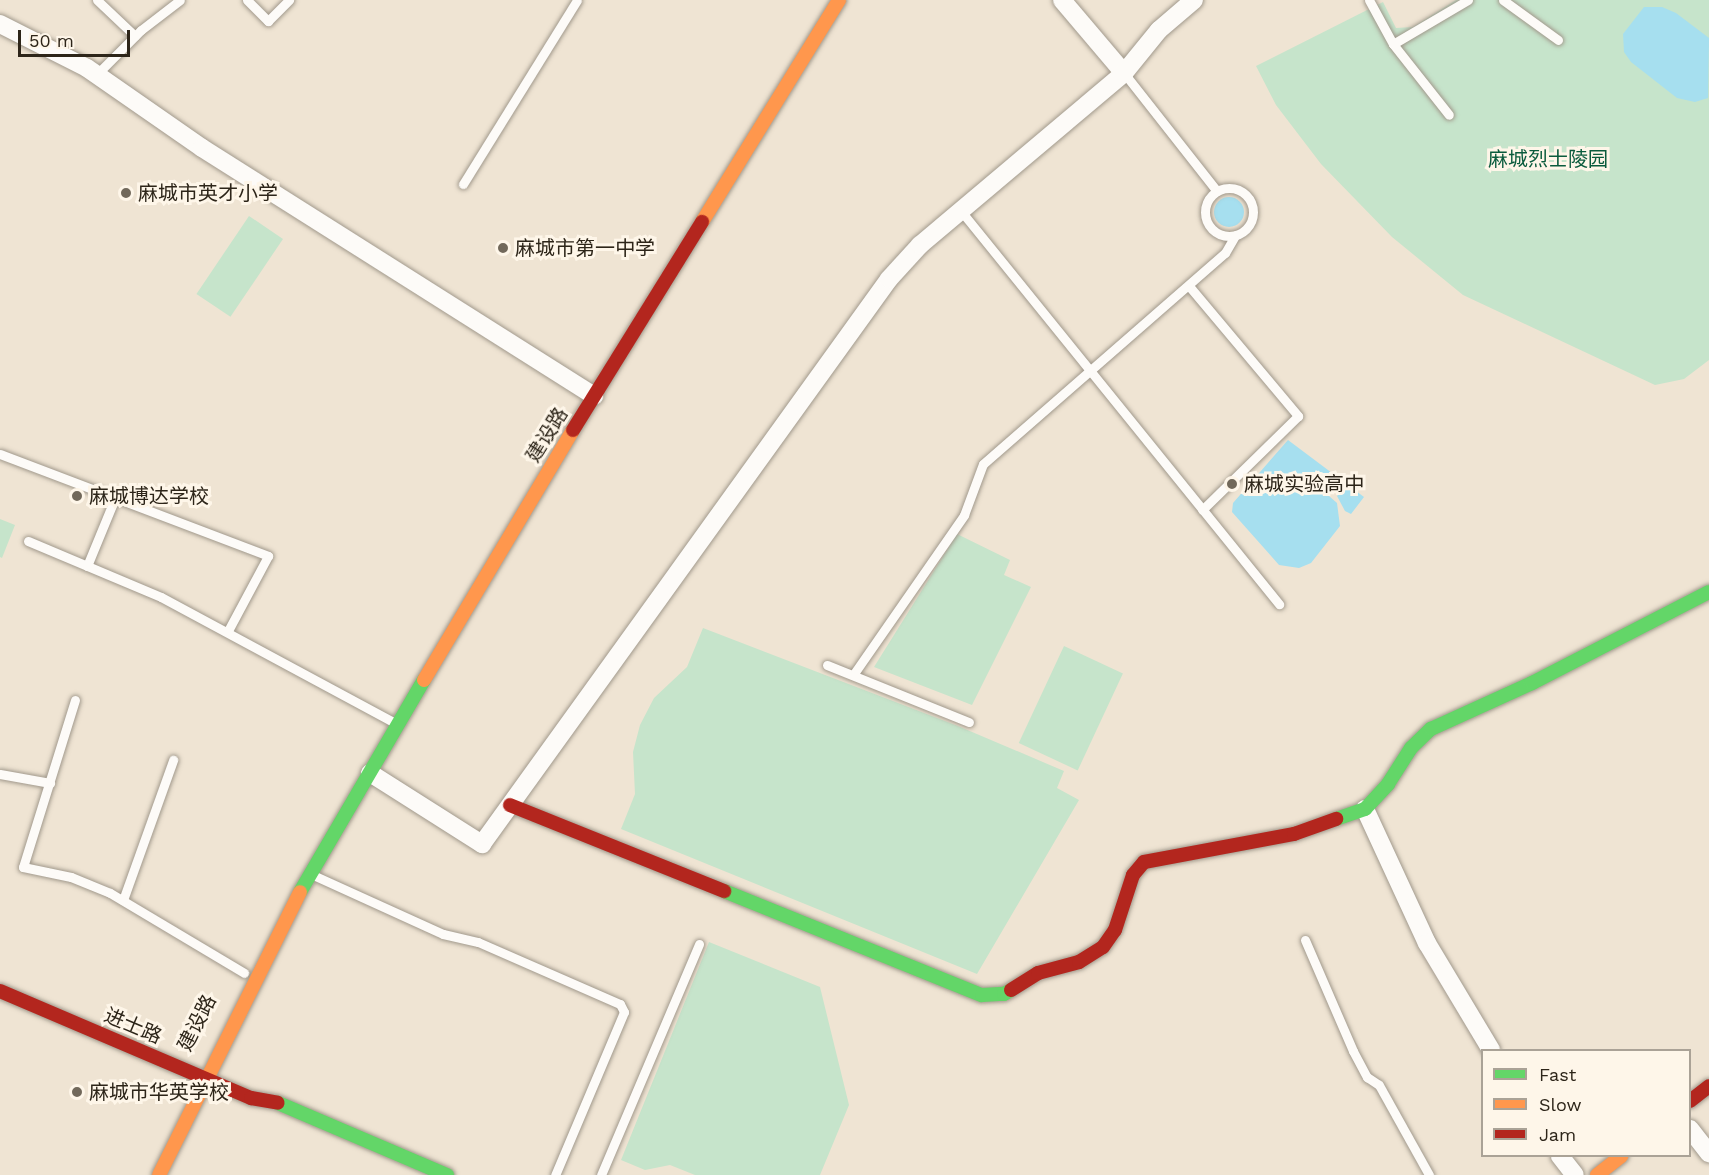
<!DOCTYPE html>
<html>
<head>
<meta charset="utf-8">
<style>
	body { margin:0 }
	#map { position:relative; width:1709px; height:1175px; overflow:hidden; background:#efe4d3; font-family:"Work Sans","Noto Sans SC",sans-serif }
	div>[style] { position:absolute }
	.green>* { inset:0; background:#c6e4cb; transform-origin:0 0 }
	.water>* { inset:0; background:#a6dfef }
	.round { border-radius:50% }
	.roads { filter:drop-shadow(0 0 2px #a1998c) drop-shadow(0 0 2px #a1998c) }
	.lane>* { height:9px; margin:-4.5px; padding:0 4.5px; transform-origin:4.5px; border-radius:4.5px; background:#fdfbf8 }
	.lane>.ring { margin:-4.5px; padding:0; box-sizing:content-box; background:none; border:9px solid #fdfbf8; border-radius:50% }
	.street>* { height:18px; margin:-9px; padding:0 9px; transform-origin:9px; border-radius:9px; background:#fdfbf8 }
	.fast>* { height:14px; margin:-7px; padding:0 7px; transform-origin:7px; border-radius:7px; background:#63d668 }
	.slow>* { height:14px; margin:-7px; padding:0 7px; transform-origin:7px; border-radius:7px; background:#ff974d }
	.jam>* { height:14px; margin:-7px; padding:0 7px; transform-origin:7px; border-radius:7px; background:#b3261e }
	.dots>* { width:16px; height:16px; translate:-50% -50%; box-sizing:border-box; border:3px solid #fef6e9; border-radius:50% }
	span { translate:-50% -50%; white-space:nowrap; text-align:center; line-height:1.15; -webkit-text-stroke:6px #fef6e9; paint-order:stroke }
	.park-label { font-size:20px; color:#0a5b3d }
	.poi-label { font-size:20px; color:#2d2519 }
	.left { translate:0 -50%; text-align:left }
	.street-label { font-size:20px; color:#2d2519 }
	.legend { position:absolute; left:1481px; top:1049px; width:210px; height:108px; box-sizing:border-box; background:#fef6e9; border:2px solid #aaa296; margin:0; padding:8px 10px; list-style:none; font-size:18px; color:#2d2519 }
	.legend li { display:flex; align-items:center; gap:12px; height:30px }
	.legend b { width:30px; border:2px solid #aaa296 }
	.scale { position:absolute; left:18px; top:30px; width:112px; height:27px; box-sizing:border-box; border:3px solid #2d2519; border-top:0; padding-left:8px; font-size:18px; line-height:21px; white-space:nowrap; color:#2d2519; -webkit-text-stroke:4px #fef6e9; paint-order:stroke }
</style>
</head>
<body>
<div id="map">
	<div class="green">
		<i style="clip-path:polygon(1456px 0,1709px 0,1709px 360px,1684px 379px,1655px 385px,1463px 295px,1392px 237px,1321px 164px,1276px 105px,1256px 66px,1383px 2px,1396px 28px,1413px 27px)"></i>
		<i style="left:249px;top:216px;width:41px;height:94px;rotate:34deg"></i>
		<i style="clip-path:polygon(0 519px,15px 525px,2px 558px,0 557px)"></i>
		<i style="clip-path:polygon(957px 534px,1010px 560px,1004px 575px,1031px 587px,972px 705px,874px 667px)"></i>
		<i style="clip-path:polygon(703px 628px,958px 726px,1064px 771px,1057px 788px,1079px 800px,977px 974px,621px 829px,635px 794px,633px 752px,640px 725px,654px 698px,687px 667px)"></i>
		<i style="left:1064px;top:646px;width:65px;height:107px;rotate:25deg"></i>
		<i style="clip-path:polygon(709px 942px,820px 987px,849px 1105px,820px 1175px,695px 1175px,670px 1165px,645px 1170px,621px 1160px)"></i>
	</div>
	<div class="water">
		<i style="clip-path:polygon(1644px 7px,1662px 7px,1676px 13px,1709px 38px,1708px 98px,1695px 102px,1677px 98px,1631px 62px,1624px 52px,1623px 34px)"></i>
		<i class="round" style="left:1214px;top:197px;width:30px;height:30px"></i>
		<i style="clip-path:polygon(1288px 440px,1364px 497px,1351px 514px,1345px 511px,1337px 496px,1340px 493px,1327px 483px,1321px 489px,1337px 503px,1340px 526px,1311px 563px,1299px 568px,1279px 565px,1232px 512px,1233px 503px)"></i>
	</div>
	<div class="roads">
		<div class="lane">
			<i style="left:97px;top:0;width:52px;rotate:43.5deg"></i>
			<i style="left:247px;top:0;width:30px;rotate:45deg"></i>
			<i style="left:268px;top:21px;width:30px;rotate:-45deg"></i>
			<i style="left:1369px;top:0;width:50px;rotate:61.4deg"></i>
			<i style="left:1393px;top:44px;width:90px;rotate:51.7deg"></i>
			<i style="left:1503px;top:0;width:68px;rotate:36deg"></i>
			<i style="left:1393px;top:44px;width:87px;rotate:-30.4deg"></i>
			<i style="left:1124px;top:73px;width:150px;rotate:51.8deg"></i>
			<i style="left:97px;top:74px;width:62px;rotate:-45deg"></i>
			<i style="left:141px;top:30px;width:49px;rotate:-37.6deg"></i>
			<i style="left:463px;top:184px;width:216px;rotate:-58.2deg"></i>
			<i class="ring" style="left:1205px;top:188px;width:39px;height:39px"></i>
			<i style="left:961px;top:211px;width:506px;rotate:51.02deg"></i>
			<i style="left:1189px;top:286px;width:170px;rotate:50deg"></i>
			<i style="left:1298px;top:416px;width:134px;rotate:135.6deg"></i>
			<i style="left:0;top:454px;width:287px;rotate:20.8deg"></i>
			<i style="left:268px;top:556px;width:85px;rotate:118.1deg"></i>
			<i style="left:28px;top:541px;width:144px;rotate:22.8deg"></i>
			<i style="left:161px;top:597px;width:268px;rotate:28.3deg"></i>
			<i style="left:87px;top:566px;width:74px;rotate:-67.6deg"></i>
			<i style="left:827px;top:665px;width:153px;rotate:21.9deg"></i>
			<i style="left:853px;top:675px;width:195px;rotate:-55.2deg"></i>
			<i style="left:964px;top:515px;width:54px;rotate:-69.6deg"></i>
			<i style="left:983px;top:464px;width:321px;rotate:-41.1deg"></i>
			<i style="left:1225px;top:253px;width:20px;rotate:-60deg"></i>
			<i style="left:75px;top:700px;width:175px;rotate:107.3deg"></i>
			<i style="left:23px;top:867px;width:49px;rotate:11.8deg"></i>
			<i style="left:71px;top:877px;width:42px;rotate:22.3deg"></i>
			<i style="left:110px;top:893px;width:156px;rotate:30.8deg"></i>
			<i style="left:0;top:774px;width:51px;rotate:10.2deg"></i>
			<i style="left:313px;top:875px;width:143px;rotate:24.4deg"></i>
			<i style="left:443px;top:934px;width:36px;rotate:13deg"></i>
			<i style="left:478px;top:942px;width:155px;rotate:23.6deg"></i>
			<i style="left:620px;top:1004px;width:9px;rotate:63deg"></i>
			<i style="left:624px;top:1012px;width:177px;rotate:112.9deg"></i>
			<i style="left:123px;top:900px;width:149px;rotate:-70.3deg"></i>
			<i style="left:1305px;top:940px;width:121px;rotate:66.6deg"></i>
			<i style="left:1353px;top:1051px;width:30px;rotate:62deg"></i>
			<i style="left:1367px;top:1077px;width:14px;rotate:34deg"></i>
			<i style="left:1379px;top:1085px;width:103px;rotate:60.9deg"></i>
			<i style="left:601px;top:1175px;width:251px;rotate:-67deg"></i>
		</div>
		<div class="street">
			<i style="left:1062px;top:0;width:96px;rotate:49.7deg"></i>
			<i style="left:0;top:24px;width:97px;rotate:26.8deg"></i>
			<i style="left:87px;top:68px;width:140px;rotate:34.8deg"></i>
			<i style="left:202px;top:148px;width:464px;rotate:32.3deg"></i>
			<i style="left:370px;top:773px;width:133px;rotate:32.4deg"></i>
			<i style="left:482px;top:844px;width:696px;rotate:-54.23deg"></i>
			<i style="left:889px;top:279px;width:46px;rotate:-47.6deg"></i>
			<i style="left:920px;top:245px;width:267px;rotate:-40.1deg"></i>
			<i style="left:1124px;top:73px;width:55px;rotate:-50.9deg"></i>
			<i style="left:1159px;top:30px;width:46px;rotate:-40.6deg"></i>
			<i style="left:1365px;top:809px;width:148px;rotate:65.2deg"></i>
			<i style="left:1427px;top:943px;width:125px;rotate:59.1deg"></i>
			<i style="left:1690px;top:1129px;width:31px;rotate:52deg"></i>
			<i style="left:1560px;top:1156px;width:24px;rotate:52deg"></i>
		</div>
		<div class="fast">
			<i style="left:1336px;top:819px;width:31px;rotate:-19deg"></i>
			<i style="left:1365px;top:809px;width:34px;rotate:-47deg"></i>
			<i style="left:1388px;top:784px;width:43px;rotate:-57.4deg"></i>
			<i style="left:1411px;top:748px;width:28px;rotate:-44deg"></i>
			<i style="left:1431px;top:729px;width:111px;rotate:-24.5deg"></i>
			<i style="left:1532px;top:683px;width:199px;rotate:-27.2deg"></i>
			<i style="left:724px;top:891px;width:278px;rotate:22deg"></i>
			<i style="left:982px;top:995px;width:22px;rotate:-3deg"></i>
			<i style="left:1004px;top:994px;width:8px;rotate:-30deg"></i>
			<i style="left:300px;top:892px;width:246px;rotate:-59.7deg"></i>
			<i style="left:278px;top:1103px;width:184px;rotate:23.1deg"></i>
		</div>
		<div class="slow">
			<i style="left:702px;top:222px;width:261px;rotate:-58.3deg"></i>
			<i style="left:424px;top:680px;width:291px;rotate:-59.2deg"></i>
			<i style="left:159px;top:1175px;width:316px;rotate:-63.5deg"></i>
			<i style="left:1597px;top:1175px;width:31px;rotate:-38deg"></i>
		</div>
		<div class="jam">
			<i style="left:573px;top:430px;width:245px;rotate:-58.2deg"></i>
			<i style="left:510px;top:805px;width:231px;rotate:21.9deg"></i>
			<i style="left:1011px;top:990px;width:32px;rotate:-32deg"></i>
			<i style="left:1038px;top:973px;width:42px;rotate:-15deg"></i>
			<i style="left:1079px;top:962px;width:28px;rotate:-32deg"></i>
			<i style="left:1103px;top:947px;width:21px;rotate:-55deg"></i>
			<i style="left:1115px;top:930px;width:58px;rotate:-71.9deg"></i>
			<i style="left:1133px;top:875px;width:17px;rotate:-50deg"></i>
			<i style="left:1144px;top:862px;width:153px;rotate:-10.6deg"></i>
			<i style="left:1294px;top:834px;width:45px;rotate:-19.7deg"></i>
			<i style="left:0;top:991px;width:273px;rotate:23.1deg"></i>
			<i style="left:251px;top:1098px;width:27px;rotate:10deg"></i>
			<i style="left:1690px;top:1101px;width:24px;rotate:-38deg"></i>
		</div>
	</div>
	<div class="dots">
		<i style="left:126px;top:193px;background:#71685a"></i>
		<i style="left:503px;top:248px;background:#71685a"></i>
		<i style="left:1232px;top:484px;background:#71685a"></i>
		<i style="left:77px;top:496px;background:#71685a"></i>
		<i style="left:77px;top:1092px;background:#71685a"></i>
	</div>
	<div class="park-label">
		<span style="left:1548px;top:159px">麻城烈士陵园</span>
	</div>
	<div class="poi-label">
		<span class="left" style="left:138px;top:193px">麻城市英才小学</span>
		<span class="left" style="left:515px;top:248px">麻城市第一中学</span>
		<span class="left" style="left:1244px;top:484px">麻城实验高中</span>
		<span class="left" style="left:89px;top:496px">麻城博达学校</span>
		<span class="left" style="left:89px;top:1092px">麻城市华英学校</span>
	</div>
	<div class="street-label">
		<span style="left:547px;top:435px;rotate:-58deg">建设路</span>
		<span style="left:197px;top:1023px;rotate:-63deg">建设路</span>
		<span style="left:133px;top:1026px;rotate:23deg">进士路</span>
	</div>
	<ul class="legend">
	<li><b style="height:8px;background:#63d668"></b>Fast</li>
	<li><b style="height:8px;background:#ff974d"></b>Slow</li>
	<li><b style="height:8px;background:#b3261e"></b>Jam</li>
	</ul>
	<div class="scale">50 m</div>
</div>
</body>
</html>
